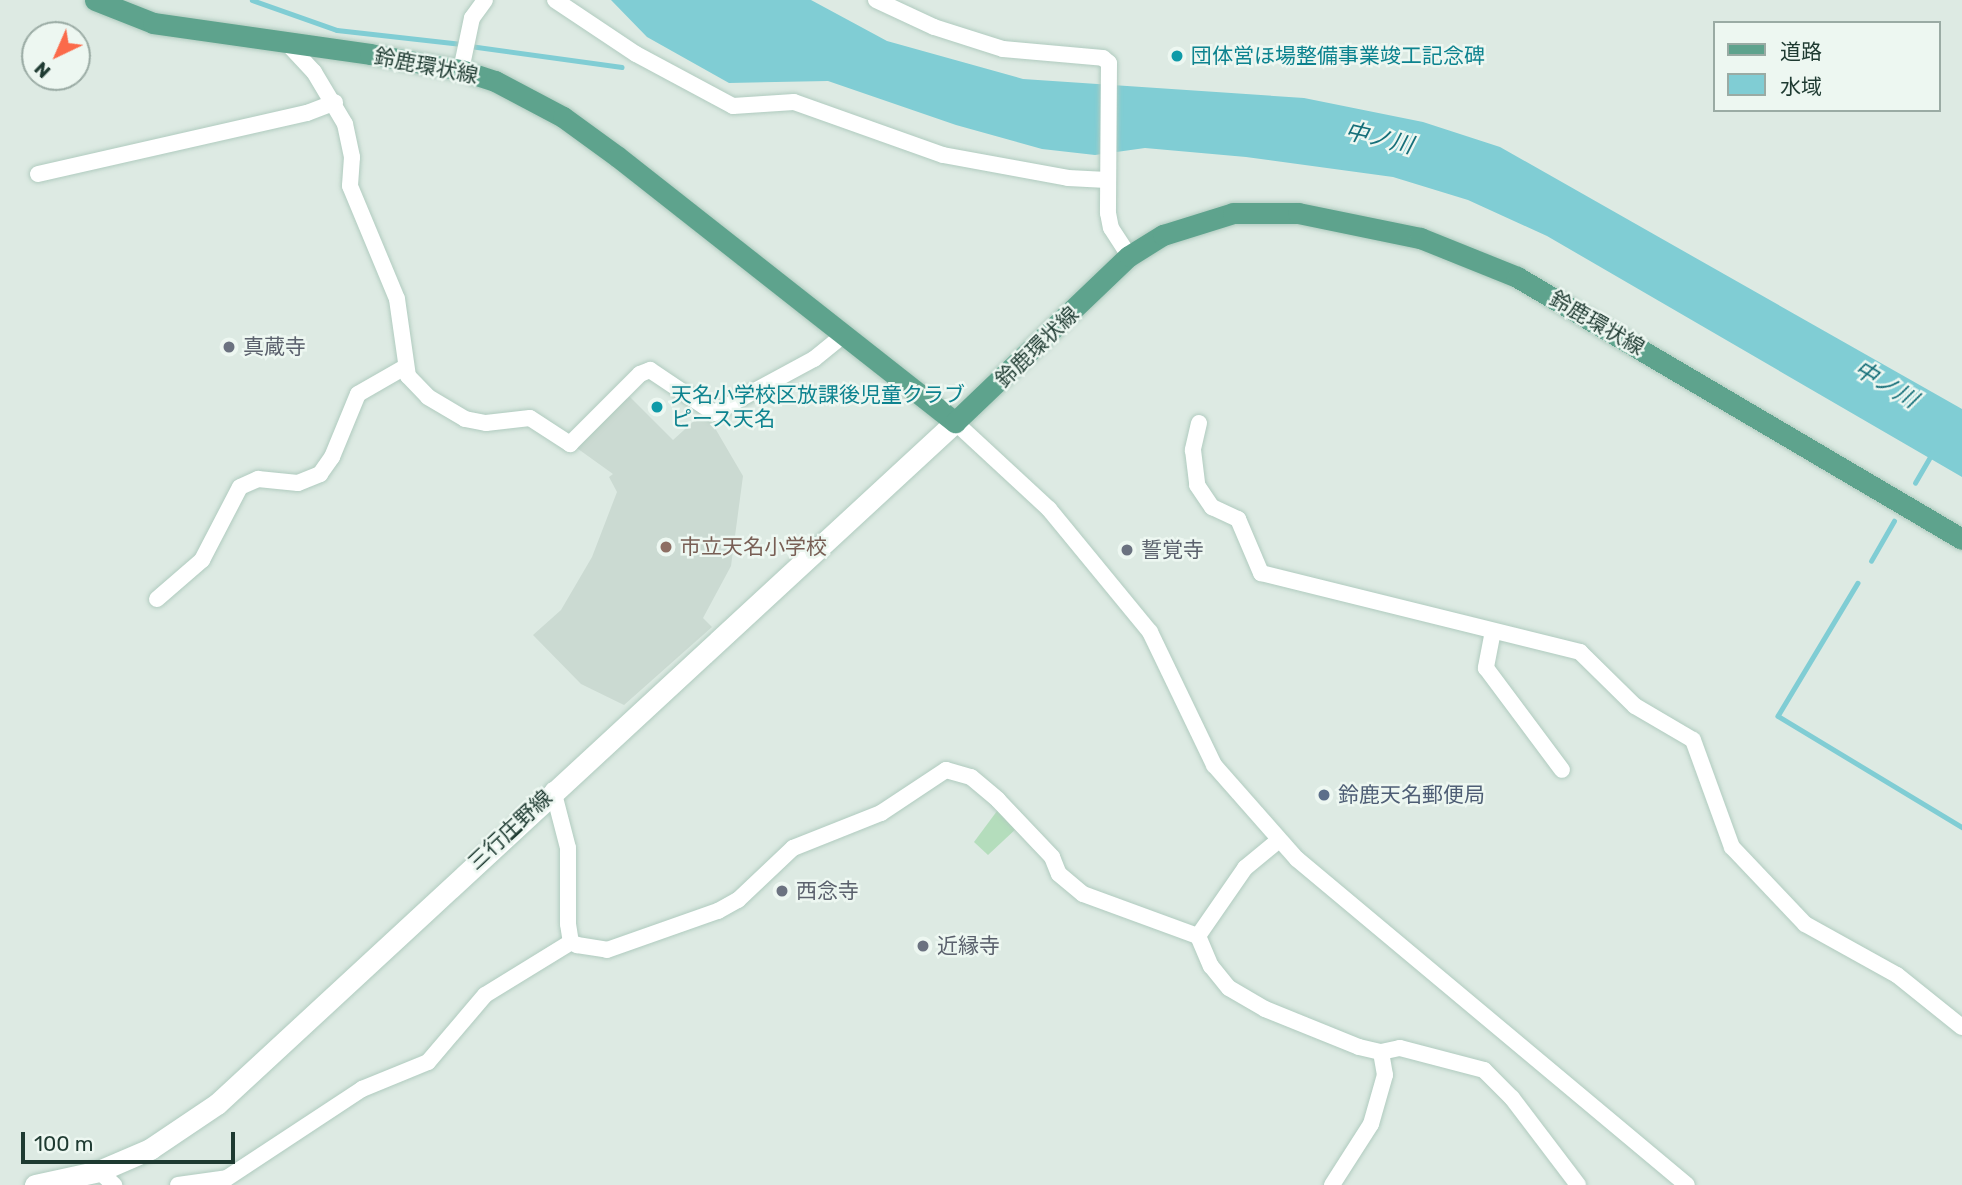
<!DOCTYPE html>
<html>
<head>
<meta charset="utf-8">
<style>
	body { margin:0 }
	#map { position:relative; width:1962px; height:1185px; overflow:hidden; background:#ddeae3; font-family:Rubik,"Noto Sans JP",sans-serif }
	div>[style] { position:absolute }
	.built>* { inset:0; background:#cbdad2 }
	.green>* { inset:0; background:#b4ddbc }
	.water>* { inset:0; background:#80cdd4 }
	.stream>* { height:4.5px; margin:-2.25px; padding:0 2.25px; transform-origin:2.25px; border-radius:2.25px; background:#80cdd4 }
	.roads { filter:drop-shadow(0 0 2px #b0cbbf) drop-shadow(0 0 2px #b0cbbf) }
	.street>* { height:16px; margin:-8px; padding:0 8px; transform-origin:8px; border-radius:8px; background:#fff }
	.secondary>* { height:21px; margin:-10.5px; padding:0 10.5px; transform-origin:10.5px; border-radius:10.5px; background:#fff }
	.primary>* { height:21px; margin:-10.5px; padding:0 10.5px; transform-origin:10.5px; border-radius:10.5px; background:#5ea38d }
	.dots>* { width:19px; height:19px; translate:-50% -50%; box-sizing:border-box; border:4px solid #edf7f1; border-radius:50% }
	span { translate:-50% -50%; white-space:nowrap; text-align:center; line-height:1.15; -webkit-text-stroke:5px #edf7f1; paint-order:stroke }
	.culture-label { font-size:21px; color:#0d838f }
	.left { translate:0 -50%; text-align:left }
	.street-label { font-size:21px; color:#1e3a31 }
	.worship-label { font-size:21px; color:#5b616d }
	.education-label { font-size:21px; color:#785e54 }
	.service-label { font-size:21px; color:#4e5e75 }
	.water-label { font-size:23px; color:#156f79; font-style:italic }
	.legend { position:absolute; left:1713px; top:21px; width:228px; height:91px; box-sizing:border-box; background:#edf7f1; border:2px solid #9aaba4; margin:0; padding:9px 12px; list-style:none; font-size:21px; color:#1e3a31 }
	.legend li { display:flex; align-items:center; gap:14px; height:35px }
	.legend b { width:35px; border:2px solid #9aaba4 }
	.north { position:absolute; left:21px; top:21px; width:70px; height:70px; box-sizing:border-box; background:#edf7f1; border:2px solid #9aaba4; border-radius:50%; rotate:224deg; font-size:19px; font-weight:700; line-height:28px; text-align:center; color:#1e3a31 }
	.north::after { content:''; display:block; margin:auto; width:24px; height:32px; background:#fb6a4a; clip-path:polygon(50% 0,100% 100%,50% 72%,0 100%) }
	.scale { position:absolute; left:21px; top:1132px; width:214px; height:32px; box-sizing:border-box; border:4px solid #1e3a31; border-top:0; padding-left:9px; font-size:21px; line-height:24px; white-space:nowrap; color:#1e3a31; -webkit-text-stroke:5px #edf7f1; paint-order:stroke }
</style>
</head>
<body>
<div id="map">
	<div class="built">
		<i style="clip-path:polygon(626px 393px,673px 440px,705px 411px,743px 476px,731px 566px,703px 618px,712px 627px,624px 705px,581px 684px,533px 635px,561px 610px,592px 557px,617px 492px,609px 477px,613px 474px,574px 446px)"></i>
	</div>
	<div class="green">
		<i style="clip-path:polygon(1000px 807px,1018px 827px,988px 855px,974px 842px)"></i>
	</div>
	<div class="water">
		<i style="clip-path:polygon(611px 0,811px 0,887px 41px,1023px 79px,1304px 98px,1423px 122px,1500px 147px,1962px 409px,1962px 477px,1547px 236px,1468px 200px,1393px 177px,1246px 157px,1145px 148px,1095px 155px,1042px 149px,956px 125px,828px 81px,729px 83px,647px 37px)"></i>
	</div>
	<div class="stream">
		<i style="left:252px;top:0;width:90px;rotate:19.4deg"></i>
		<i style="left:337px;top:30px;width:125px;rotate:6.4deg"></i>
		<i style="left:470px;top:46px;width:153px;rotate:7.9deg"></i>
		<i style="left:1915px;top:483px;width:34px;rotate:-60deg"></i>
		<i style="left:1871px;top:561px;width:46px;rotate:-60.1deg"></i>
		<i style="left:1858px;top:583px;width:155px;rotate:121deg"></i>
		<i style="left:1778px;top:716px;width:215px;rotate:31.1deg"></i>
	</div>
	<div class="roads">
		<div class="street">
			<i style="left:555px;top:0;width:97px;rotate:33.7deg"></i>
			<i style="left:636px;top:54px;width:110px;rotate:28.2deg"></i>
			<i style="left:733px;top:106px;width:61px;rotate:-3.8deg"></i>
			<i style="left:794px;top:102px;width:158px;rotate:19.6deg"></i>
			<i style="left:943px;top:155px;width:127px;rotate:10.4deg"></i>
			<i style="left:1068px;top:178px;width:39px;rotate:3deg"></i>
			<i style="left:876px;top:0;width:64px;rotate:25deg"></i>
			<i style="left:934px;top:27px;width:72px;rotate:17.7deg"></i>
			<i style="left:1003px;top:49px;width:100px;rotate:5.1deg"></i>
			<i style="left:1103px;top:58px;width:8px;rotate:40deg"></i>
			<i style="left:1109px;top:63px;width:150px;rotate:90.4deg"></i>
			<i style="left:1108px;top:213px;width:15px;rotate:79deg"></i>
			<i style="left:1111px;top:228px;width:33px;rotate:57deg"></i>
			<i style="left:286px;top:42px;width:41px;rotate:47deg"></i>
			<i style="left:314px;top:72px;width:61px;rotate:59.2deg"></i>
			<i style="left:345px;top:124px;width:34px;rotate:78deg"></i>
			<i style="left:352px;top:157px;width:29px;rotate:94deg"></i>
			<i style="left:350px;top:186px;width:122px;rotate:67.4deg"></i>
			<i style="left:397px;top:299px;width:78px;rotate:81.9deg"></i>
			<i style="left:408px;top:376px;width:29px;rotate:46deg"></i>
			<i style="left:428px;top:397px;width:43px;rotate:30.7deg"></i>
			<i style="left:465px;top:419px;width:21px;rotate:11deg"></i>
			<i style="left:486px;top:423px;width:44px;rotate:-6.5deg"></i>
			<i style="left:530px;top:418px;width:48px;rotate:33deg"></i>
			<i style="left:570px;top:444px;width:99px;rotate:-45deg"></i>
			<i style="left:640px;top:374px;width:11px;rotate:-22deg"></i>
			<i style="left:650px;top:370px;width:77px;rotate:33.9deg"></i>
			<i style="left:714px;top:413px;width:114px;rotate:-28.4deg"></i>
			<i style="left:814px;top:359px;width:40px;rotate:-39deg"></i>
			<i style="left:461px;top:70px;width:53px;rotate:-78.1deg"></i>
			<i style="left:472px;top:18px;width:22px;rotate:-54deg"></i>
			<i style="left:38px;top:174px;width:276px;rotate:-12.8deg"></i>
			<i style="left:307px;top:113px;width:30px;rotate:-21deg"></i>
			<i style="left:955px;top:422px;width:128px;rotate:42.8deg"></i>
			<i style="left:1049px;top:509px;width:159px;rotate:50.6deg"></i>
			<i style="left:1150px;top:632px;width:148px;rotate:64.3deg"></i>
			<i style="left:1214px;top:765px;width:125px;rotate:48.6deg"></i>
			<i style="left:1297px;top:859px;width:508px;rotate:39.89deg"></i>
			<i style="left:1199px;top:423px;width:28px;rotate:103deg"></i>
			<i style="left:1193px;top:450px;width:35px;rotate:83deg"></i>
			<i style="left:1197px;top:485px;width:27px;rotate:56deg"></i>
			<i style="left:1212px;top:507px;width:29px;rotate:25deg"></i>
			<i style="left:1238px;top:519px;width:59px;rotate:66.9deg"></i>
			<i style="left:1261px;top:573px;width:329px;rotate:13.9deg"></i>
			<i style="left:1580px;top:652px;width:77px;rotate:44.5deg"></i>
			<i style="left:1635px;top:706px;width:67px;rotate:30.4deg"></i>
			<i style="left:1693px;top:740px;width:114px;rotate:70deg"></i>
			<i style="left:1732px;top:847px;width:106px;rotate:46.5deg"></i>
			<i style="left:1805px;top:924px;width:105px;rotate:29deg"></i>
			<i style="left:1897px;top:975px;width:83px;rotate:38.7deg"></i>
			<i style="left:157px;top:599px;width:60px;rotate:-40.9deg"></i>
			<i style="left:202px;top:560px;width:82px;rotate:-62.5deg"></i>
			<i style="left:240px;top:487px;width:20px;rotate:-24deg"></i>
			<i style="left:258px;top:479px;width:40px;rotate:5.7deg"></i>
			<i style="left:298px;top:483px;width:24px;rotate:-22deg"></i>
			<i style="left:320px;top:474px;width:21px;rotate:-55deg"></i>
			<i style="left:332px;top:457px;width:68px;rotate:-67.6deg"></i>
			<i style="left:358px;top:394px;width:54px;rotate:-29.9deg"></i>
			<i style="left:1493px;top:631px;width:38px;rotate:101deg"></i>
			<i style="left:1486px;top:668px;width:127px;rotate:53.3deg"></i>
			<i style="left:553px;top:790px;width:60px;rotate:75.5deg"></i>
			<i style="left:568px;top:848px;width:76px;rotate:90deg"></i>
			<i style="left:568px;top:924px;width:18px;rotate:81deg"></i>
			<i style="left:571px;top:942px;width:7px;rotate:27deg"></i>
			<i style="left:577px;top:945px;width:30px;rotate:9deg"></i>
			<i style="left:607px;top:950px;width:118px;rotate:-19.4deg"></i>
			<i style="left:718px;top:911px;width:23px;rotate:-29deg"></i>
			<i style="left:738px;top:900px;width:76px;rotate:-43.4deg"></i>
			<i style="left:793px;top:848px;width:95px;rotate:-21.7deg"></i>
			<i style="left:881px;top:813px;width:78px;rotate:-33.5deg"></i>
			<i style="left:946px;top:770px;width:26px;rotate:16deg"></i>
			<i style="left:971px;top:777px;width:35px;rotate:40deg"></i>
			<i style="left:998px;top:800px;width:79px;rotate:46.5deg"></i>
			<i style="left:1052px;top:857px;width:18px;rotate:68deg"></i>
			<i style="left:1059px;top:874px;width:31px;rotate:40deg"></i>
			<i style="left:1083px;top:894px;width:122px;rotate:20.1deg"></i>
			<i style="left:1198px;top:936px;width:33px;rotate:67deg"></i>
			<i style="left:1211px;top:966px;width:28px;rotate:51deg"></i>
			<i style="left:1229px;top:988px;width:42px;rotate:30.3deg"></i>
			<i style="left:1265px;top:1009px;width:101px;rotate:22deg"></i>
			<i style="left:1359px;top:1047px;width:23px;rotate:13deg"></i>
			<i style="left:1381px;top:1052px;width:19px;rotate:-12deg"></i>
			<i style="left:1400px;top:1048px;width:87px;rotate:14.7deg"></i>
			<i style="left:1484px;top:1070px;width:40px;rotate:45deg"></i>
			<i style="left:1512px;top:1098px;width:109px;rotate:52.8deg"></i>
			<i style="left:1198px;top:936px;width:83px;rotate:-55.3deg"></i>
			<i style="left:1245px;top:868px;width:44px;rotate:-39.5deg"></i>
			<i style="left:99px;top:1171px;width:21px;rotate:43deg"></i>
			<i style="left:178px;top:1185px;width:49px;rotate:-8.1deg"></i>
			<i style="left:227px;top:1178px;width:162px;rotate:-33.4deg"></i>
			<i style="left:362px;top:1089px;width:71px;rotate:-22.2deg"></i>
			<i style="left:428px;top:1062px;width:88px;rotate:-49.6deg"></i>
			<i style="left:485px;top:995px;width:101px;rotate:-31.6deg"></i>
			<i style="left:1332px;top:1185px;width:72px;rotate:-57.4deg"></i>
			<i style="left:1371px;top:1124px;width:51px;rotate:-74.1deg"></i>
			<i style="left:1385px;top:1075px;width:23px;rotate:-100deg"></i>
		</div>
		<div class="secondary">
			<i style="left:35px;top:1185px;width:66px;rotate:-12.3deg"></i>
			<i style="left:99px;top:1171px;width:56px;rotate:-23.3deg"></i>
			<i style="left:150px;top:1149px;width:81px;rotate:-33.9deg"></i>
			<i style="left:217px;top:1104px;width:1005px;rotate:-42.74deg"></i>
		</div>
		<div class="primary">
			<i style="left:95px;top:0;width:62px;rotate:21.6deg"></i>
			<i style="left:153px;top:23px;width:219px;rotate:8.1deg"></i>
			<i style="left:370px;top:54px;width:92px;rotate:10deg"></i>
			<i style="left:461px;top:70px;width:36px;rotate:18deg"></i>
			<i style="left:495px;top:81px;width:77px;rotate:27.9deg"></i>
			<i style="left:563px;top:117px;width:68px;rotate:36deg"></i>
			<i style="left:618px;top:157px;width:429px;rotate:38.2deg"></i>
			<i style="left:955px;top:422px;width:240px;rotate:-43.7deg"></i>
			<i style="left:1129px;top:256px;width:40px;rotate:-32deg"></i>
			<i style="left:1163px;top:235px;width:73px;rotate:-17.4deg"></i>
			<i style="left:1233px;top:213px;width:65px"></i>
			<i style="left:1298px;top:213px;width:125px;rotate:11.6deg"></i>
			<i style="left:1420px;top:238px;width:105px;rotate:21.9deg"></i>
			<i style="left:1517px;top:277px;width:516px;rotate:30.49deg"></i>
		</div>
	</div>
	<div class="dots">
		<i style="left:1177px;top:56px;background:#0f9aa8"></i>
		<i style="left:229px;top:347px;background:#6b7280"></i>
		<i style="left:657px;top:407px;background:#0f9aa8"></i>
		<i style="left:666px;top:547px;background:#8d6e63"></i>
		<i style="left:1127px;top:550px;background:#6b7280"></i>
		<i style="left:1324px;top:795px;background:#5c6f8a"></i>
		<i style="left:782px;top:891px;background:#6b7280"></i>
		<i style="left:923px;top:946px;background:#6b7280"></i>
	</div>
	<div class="culture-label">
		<span class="left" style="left:1191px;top:56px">団体営ほ場整備事業竣工記念碑</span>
		<span class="left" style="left:671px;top:407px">天名小学校区放課後児童クラブ<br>ピース天名</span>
	</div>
	<div class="street-label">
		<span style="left:426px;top:66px;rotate:11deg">鈴鹿環状線</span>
		<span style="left:1597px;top:323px;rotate:30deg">鈴鹿環状線</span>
		<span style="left:1037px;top:347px;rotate:-44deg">鈴鹿環状線</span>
		<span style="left:510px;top:830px;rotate:-43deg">三行庄野線</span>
	</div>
	<div class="worship-label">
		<span class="left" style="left:243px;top:347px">真蔵寺</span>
		<span class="left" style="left:1141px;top:550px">誓覚寺</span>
		<span class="left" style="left:796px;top:891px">西念寺</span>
		<span class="left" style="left:937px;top:946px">近縁寺</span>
	</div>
	<div class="education-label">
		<span class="left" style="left:680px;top:547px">市立天名小学校</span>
	</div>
	<div class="service-label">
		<span class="left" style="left:1338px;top:795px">鈴鹿天名郵便局</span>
	</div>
	<div class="water-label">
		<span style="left:1379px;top:138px;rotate:13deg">中ノ川</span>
		<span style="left:1886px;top:384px;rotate:31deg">中ノ川</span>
	</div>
	<ul class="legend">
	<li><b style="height:9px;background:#5ea38d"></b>道路</li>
	<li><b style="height:19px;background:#80cdd4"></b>水域</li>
	</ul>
	<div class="north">N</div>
	<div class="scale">100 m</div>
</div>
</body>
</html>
